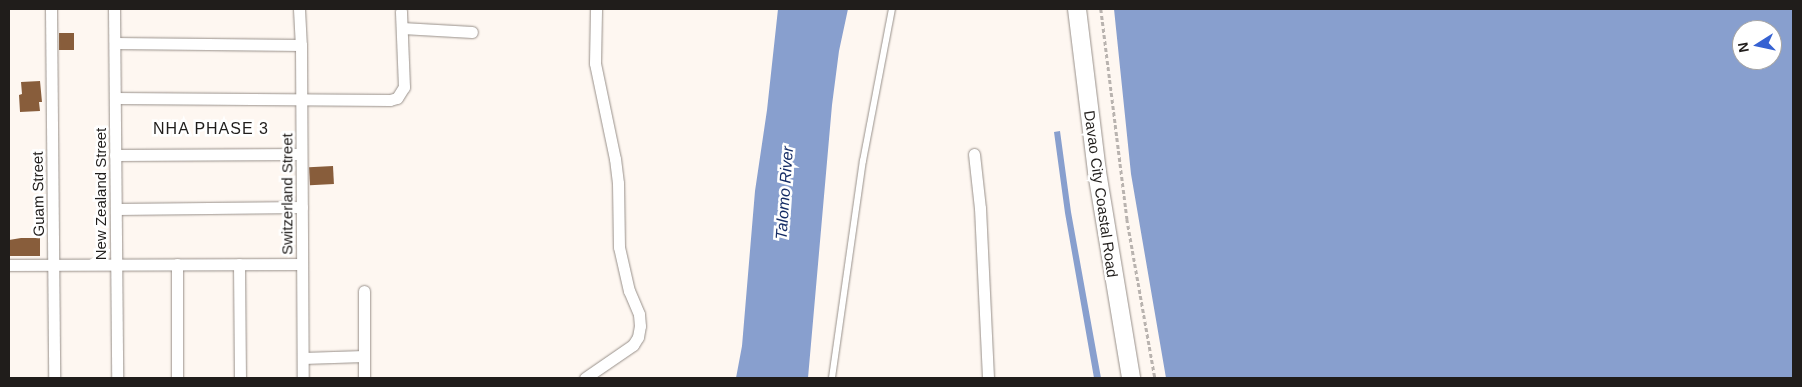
<!DOCTYPE html>
<html>
<head>
<meta charset="utf-8">
<style>
	body { margin:0 }
	#map { position:relative; width:1802px; height:387px; overflow:hidden; background:#fef7f1; font-family:Arial,sans-serif }
	div>[style] { position:absolute }
	.water>* { inset:0; background:#889fce }
	.building>* { inset:0; background:#885d3b; transform-origin:0 0 }
	.path>* { height:2.5px; margin-top:-1.25px; transform-origin:0; background:repeating-linear-gradient(90deg,#b9b3af 0 4px,transparent 0 6.5px) }
	.roads { filter:drop-shadow(0 0 1px #98908a) drop-shadow(0 0 1px #98908a) }
	.lane>* { height:5.5px; margin:-2.75px; padding:0 2.75px; transform-origin:2.75px; border-radius:2.75px; background:#fff }
	.street>* { height:11px; margin:-5.5px; padding:0 5.5px; transform-origin:5.5px; border-radius:5.5px; background:#fff }
	.primary>* { height:18px; margin:-9px; padding:0 9px; transform-origin:9px; border-radius:9px; background:#fff }
	span { translate:-50% -50%; white-space:nowrap; text-align:center; line-height:1.15; -webkit-text-stroke:5px #fff; paint-order:stroke }
	.street-label { font-size:15px; color:#201d1b }
	.neighbourhood-label { font-size:16px; color:#201d1b; letter-spacing:1px }
	.water-label { font-size:16px; color:#162d66; font-style:italic }
	.frame { position:absolute; inset:0; border:10px solid #201d1b; pointer-events:none }
	.north { position:absolute; left:1732px; top:20px; width:50px; height:50px; box-sizing:border-box; background:#fff; border:1px solid #a6a5a4; border-radius:50%; rotate:260deg; font-size:14px; font-weight:700; line-height:20px; text-align:center; color:#201d1b }
	.north::after { content:''; display:block; margin:auto; width:18px; height:22px; background:#3662d2; clip-path:polygon(50% 0,100% 100%,50% 72%,0 100%) }
</style>
</head>
<body>
<div id="map">
	<div class="water">
		<i style="clip-path:polygon(778px 9px,848px 9px,839px 51px,832px 105px,808px 378px,736px 378px,742px 346px,755px 191px,767px 110px)"></i>
		<i style="clip-path:polygon(evenodd,1114px 9px,1793px 9px,1793px 378px,1166px 378px,1131px 174px,1114px 9px,1742px 30px,1772px 30px,1772px 60px,1742px 60px,1742px 30px)"></i>
		<i style="clip-path:polygon(1060px 131px,1071px 212px,1101px 378px,1094px 378px,1065px 213px,1054px 132px)"></i>
	</div>
	<div class="building">
		<i style="left:59px;top:33px;width:15px;height:17px"></i>
		<i style="clip-path:polygon(40px 81px,42px 102px,39px 102px,40px 111px,20px 112px,19px 95px,22px 94px,21px 82px)"></i>
		<i style="left:333px;top:166px;width:18px;height:24px;rotate:87deg"></i>
		<i style="clip-path:polygon(21px 238px,40px 238px,40px 256px,9px 256px,9px 240px)"></i>
	</div>
	<div class="path">
		<i style="left:1101px;top:9px;width:212px;rotate:82.9deg"></i>
		<i style="left:1127px;top:219px;width:161px;rotate:80deg"></i>
	</div>
	<div class="roads">
		<div class="lane">
			<i style="left:832px;top:378px;width:219px;rotate:-81.9deg"></i>
			<i style="left:863px;top:161px;width:155px;rotate:-79.2deg"></i>
		</div>
		<div class="street">
			<i style="left:51px;top:9px;width:369px;rotate:89.5deg"></i>
			<i style="left:114px;top:9px;width:369px;rotate:89.5deg"></i>
			<i style="left:299px;top:9px;width:36px;rotate:87deg"></i>
			<i style="left:301px;top:45px;width:333px;rotate:89.7deg"></i>
			<i style="left:402px;top:28px;width:70px;rotate:3.3deg"></i>
			<i style="left:115px;top:43px;width:186px;rotate:0.6deg"></i>
			<i style="left:115px;top:98px;width:275px;rotate:0.4deg"></i>
			<i style="left:390px;top:100px;width:7px;rotate:-16deg"></i>
			<i style="left:397px;top:98px;width:13px;rotate:-58deg"></i>
			<i style="left:404px;top:87px;width:76px;rotate:-92.3deg"></i>
			<i style="left:974px;top:154px;width:54px;rotate:83.7deg"></i>
			<i style="left:980px;top:208px;width:170px;rotate:87.3deg"></i>
			<i style="left:115px;top:155px;width:186px;rotate:-0.3deg"></i>
			<i style="left:116px;top:209px;width:186px;rotate:-0.6deg"></i>
			<i style="left:177px;top:264px;width:114px;rotate:90deg"></i>
			<i style="left:239px;top:264px;width:114px;rotate:89.5deg"></i>
			<i style="left:9px;top:265px;width:293px;rotate:-0.2deg"></i>
			<i style="left:364px;top:291px;width:87px;rotate:90deg"></i>
			<i style="left:303px;top:358px;width:61px;rotate:-1.9deg"></i>
			<i style="left:585px;top:378px;width:58px;rotate:-34.5deg"></i>
			<i style="left:633px;top:345px;width:9px;rotate:-58deg"></i>
			<i style="left:638px;top:337px;width:11px;rotate:-80deg"></i>
			<i style="left:640px;top:326px;width:12px;rotate:-95deg"></i>
			<i style="left:639px;top:314px;width:25px;rotate:-113deg"></i>
			<i style="left:629px;top:291px;width:45px;rotate:-102.8deg"></i>
			<i style="left:619px;top:247px;width:64px;rotate:-90.9deg"></i>
			<i style="left:618px;top:183px;width:24px;rotate:-97deg"></i>
			<i style="left:615px;top:159px;width:98px;rotate:-101.8deg"></i>
			<i style="left:595px;top:63px;width:54px;rotate:-88.9deg"></i>
		</div>
		<div class="primary">
			<i style="left:1077px;top:9px;width:164px;rotate:83deg"></i>
			<i style="left:1097px;top:172px;width:209px;rotate:80.6deg"></i>
		</div>
	</div>
	<div class="street-label">
		<span style="left:38px;top:194px;rotate:-91deg">Guam Street</span>
		<span style="left:101px;top:194px;rotate:-90deg">New Zealand Street</span>
		<span style="left:287px;top:194px;rotate:-90deg">Switzerland Street</span>
		<span style="left:1101px;top:194px;rotate:82deg">Davao City Coastal Road</span>
	</div>
	<div class="neighbourhood-label">
		<span style="left:211px;top:129px">NHA PHASE 3</span>
	</div>
	<div class="water-label">
		<span style="left:785px;top:193px;rotate:-86deg">Talomo River</span>
	</div>
	<div class="frame"></div>
	<div class="north">N</div>
</div>
</body>
</html>
